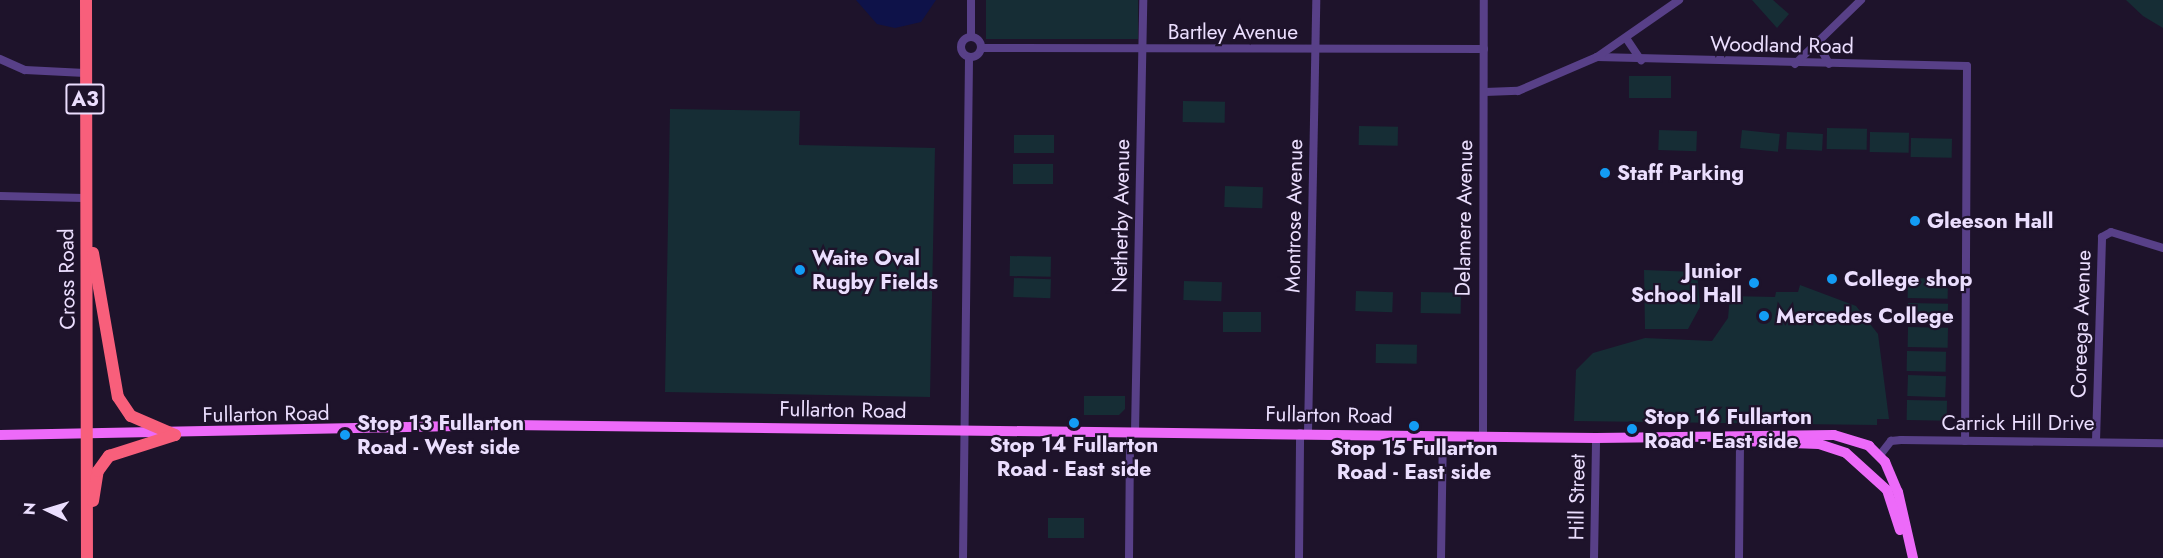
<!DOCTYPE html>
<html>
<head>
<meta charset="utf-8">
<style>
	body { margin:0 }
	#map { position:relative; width:2163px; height:558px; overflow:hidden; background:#1e132b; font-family:Jost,sans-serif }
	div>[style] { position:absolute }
	.green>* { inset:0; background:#162d35; transform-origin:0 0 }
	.water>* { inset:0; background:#0e1249 }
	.minor>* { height:8px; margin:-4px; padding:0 4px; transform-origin:4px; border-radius:4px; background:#584088 }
	.minor>.ring { margin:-4px; padding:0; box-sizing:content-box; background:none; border:8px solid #584088; border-radius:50% }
	.major>* { height:10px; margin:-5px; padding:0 5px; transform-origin:5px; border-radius:5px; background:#ed6af9 }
	.highway>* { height:12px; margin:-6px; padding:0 6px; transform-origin:6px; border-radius:6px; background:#f85f7b }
	.dots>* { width:16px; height:16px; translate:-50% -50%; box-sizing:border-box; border:3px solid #1e132b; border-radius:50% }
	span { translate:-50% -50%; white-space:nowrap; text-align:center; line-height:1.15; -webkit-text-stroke:4.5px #1e132b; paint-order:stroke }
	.shield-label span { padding:2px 4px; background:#1e132b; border:2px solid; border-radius:4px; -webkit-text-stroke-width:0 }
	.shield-label { font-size:20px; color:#ebdefe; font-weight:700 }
	.street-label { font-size:21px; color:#ebdefe }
	.poi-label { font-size:21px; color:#ebdefe; font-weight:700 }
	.left { translate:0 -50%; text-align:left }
	.right { translate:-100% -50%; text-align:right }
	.north { position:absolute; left:18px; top:480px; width:60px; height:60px; -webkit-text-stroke:4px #1e132b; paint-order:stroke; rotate:274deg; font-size:16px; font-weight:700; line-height:24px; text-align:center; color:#ebdefe }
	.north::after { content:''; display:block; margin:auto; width:21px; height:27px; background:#ebdefe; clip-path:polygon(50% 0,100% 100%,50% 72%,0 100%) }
</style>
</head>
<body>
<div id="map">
	<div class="green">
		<i style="left:986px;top:0;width:152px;height:39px"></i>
		<i style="clip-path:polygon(1752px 0,1773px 0,1789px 14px,1777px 28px)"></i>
		<i style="clip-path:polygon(2126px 0,2163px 0,2163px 28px,2143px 16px)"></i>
		<i style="left:1671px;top:76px;width:22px;height:42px;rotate:90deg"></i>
		<i style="left:1183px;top:101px;width:42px;height:21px;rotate:1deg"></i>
		<i style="clip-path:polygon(670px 109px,800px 111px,799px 145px,935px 148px,930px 397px,665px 392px)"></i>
		<i style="left:1359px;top:126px;width:39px;height:19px;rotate:1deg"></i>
		<i style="left:1827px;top:128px;width:40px;height:21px;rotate:1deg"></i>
		<i style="left:1659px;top:130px;width:38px;height:20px;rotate:2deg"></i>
		<i style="left:1742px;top:130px;width:38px;height:18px;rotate:6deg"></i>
		<i style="left:1787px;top:132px;width:36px;height:17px;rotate:3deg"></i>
		<i style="left:1870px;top:132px;width:39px;height:20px;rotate:1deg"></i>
		<i style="left:1014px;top:135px;width:40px;height:18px"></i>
		<i style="left:1911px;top:138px;width:41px;height:19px;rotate:1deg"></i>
		<i style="left:1013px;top:164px;width:40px;height:20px"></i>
		<i style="left:1225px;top:186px;width:38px;height:21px;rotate:2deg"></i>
		<i style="left:1010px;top:256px;width:41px;height:20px;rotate:1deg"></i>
		<i style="clip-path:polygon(1644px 270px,1697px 272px,1700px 307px,1688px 329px,1645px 329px)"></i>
		<i style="left:1014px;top:278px;width:37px;height:19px;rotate:2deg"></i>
		<i style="left:1908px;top:278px;width:40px;height:20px;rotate:1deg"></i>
		<i style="left:1184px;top:281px;width:38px;height:19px;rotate:2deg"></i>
		<i style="clip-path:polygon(1800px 285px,1856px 306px,1878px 334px,1889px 419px,1877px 419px,1877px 425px,1574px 421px,1576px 370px,1593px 353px,1645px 338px,1712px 341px,1728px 318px,1730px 296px,1775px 297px,1776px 292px,1798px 292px)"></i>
		<i style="left:1356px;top:291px;width:37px;height:20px;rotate:2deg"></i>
		<i style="left:1421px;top:292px;width:40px;height:21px;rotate:1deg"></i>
		<i style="left:1908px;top:303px;width:40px;height:19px;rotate:1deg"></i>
		<i style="left:1223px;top:312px;width:38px;height:20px"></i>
		<i style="left:1908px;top:327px;width:40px;height:20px;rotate:1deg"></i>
		<i style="left:1376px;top:344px;width:41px;height:19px;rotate:1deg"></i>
		<i style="left:1907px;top:351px;width:39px;height:20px;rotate:1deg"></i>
		<i style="left:1908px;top:375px;width:38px;height:21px;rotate:2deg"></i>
		<i style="clip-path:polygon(1084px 396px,1125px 396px,1125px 409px,1119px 415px,1084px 415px)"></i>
		<i style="left:1907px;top:400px;width:40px;height:20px;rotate:1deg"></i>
		<i style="left:1048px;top:518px;width:36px;height:20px"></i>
	</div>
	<div class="water">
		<i style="clip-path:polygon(856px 0,936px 0,921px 22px,895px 28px,877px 24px)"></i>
	</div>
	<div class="minor">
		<i class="ring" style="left:961px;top:37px;width:12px;height:12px"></i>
		<i style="left:971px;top:37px;width:37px;rotate:-90deg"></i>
		<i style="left:1626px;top:38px;width:27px;rotate:56deg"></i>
		<i style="left:1817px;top:42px;width:25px;rotate:61deg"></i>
		<i style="left:981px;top:48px;width:503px;rotate:0.11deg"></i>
		<i style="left:1597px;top:57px;width:370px;rotate:1.4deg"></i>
		<i style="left:1967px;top:66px;width:375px;rotate:90.3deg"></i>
		<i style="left:0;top:59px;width:27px;rotate:24deg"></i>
		<i style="left:25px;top:70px;width:60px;rotate:2.9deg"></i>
		<i style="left:1795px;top:64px;width:92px;rotate:-44.1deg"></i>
		<i style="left:1485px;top:92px;width:33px;rotate:-2deg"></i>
		<i style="left:1518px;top:91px;width:86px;rotate:-23.3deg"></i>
		<i style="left:1597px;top:57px;width:100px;rotate:-34.8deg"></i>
		<i style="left:0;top:196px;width:84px;rotate:1.4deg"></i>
		<i style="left:1135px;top:432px;width:432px;rotate:-88.9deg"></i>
		<i style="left:1308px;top:433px;width:433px;rotate:-88.9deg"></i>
		<i style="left:1483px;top:437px;width:437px;rotate:-89.9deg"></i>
		<i style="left:2096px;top:441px;width:204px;rotate:-88.3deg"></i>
		<i style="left:2102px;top:237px;width:10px;rotate:-29deg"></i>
		<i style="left:2111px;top:232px;width:54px;rotate:17.1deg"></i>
		<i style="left:1880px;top:455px;width:18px;rotate:-52deg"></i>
		<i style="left:1891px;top:441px;width:10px;rotate:-6deg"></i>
		<i style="left:1901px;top:440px;width:262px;rotate:0.7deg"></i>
		<i style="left:963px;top:558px;width:500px;rotate:-89.31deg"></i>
		<i style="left:1129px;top:558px;width:126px;rotate:-89.5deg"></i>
		<i style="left:1299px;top:558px;width:125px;rotate:-89.5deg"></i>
		<i style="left:1441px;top:558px;width:122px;rotate:-89.1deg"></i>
		<i style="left:1594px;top:558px;width:120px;rotate:-89deg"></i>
		<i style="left:1739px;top:558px;width:116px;rotate:-89.5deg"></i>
	</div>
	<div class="major">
		<i style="left:0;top:435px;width:509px;rotate:-1.13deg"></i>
		<i style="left:509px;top:425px;width:1087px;rotate:0.69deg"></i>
		<i style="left:1596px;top:438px;width:238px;rotate:-0.7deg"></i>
		<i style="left:1834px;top:435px;width:37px;rotate:17deg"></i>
		<i style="left:1869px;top:446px;width:23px;rotate:45deg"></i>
		<i style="left:1885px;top:462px;width:33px;rotate:67deg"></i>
		<i style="left:1898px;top:492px;width:68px;rotate:77.2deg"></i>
		<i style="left:1718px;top:440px;width:101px;rotate:2.3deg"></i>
		<i style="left:1819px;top:444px;width:28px;rotate:18deg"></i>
		<i style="left:1846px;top:453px;width:55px;rotate:42.1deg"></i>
		<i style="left:1887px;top:490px;width:42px;rotate:72deg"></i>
	</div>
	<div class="highway">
		<i style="left:86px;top:0;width:558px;rotate:89.9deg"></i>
		<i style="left:93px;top:253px;width:146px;rotate:80.2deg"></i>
		<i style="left:118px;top:397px;width:23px;rotate:56deg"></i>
		<i style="left:131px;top:416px;width:48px;rotate:23.4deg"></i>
		<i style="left:93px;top:501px;width:30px;rotate:-81deg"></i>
		<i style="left:98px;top:471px;width:19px;rotate:-54deg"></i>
		<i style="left:109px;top:456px;width:69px;rotate:-17.7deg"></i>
	</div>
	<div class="dots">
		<i style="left:1605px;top:173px;background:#139cf5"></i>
		<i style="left:1915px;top:221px;background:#139cf5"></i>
		<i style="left:800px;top:270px;background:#139cf5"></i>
		<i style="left:1832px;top:279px;background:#139cf5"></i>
		<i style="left:1754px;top:283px;background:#139cf5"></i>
		<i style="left:1764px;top:316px;background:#139cf5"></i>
		<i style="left:1074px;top:423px;background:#139cf5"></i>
		<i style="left:1414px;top:426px;background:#139cf5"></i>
		<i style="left:1632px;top:429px;background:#139cf5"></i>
		<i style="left:345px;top:435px;background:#139cf5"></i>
	</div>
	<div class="shield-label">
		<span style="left:85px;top:99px">A3</span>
	</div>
	<div class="street-label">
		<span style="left:1233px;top:32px">Bartley Avenue</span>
		<span style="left:1782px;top:45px;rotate:1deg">Woodland Road</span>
		<span style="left:1121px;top:216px;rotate:-89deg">Netherby Avenue</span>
		<span style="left:1294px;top:216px;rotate:-89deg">Montrose Avenue</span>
		<span style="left:1464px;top:218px;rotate:-89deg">Delamere Avenue</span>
		<span style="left:67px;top:279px;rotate:-91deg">Cross Road</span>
		<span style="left:2081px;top:324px;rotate:-88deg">Coreega Avenue</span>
		<span style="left:843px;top:410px;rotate:1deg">Fullarton Road</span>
		<span style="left:266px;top:414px;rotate:-1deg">Fullarton Road</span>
		<span style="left:1329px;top:415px;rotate:1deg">Fullarton Road</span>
		<span style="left:2018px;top:423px">Carrick Hill Drive</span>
		<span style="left:1577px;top:497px;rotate:-89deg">Hill Street</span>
	</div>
	<div class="poi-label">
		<span class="left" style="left:1617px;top:173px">Staff Parking</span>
		<span class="left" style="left:1927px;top:221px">Gleeson Hall</span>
		<span class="left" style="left:812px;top:270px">Waite Oval<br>Rugby Fields</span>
		<span class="right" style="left:1742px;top:283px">Junior<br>School Hall</span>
		<span class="left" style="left:1844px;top:279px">College shop</span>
		<span class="left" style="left:1776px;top:316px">Mercedes College</span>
		<span class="left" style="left:1644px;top:429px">Stop 16 Fullarton<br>Road - East side</span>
		<span class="left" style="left:357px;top:435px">Stop 13 Fullarton<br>Road - West side</span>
		<span style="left:1074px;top:457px">Stop 14 Fullarton<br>Road - East side</span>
		<span style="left:1414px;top:460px">Stop 15 Fullarton<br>Road - East side</span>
	</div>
	<div class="north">N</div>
</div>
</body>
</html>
